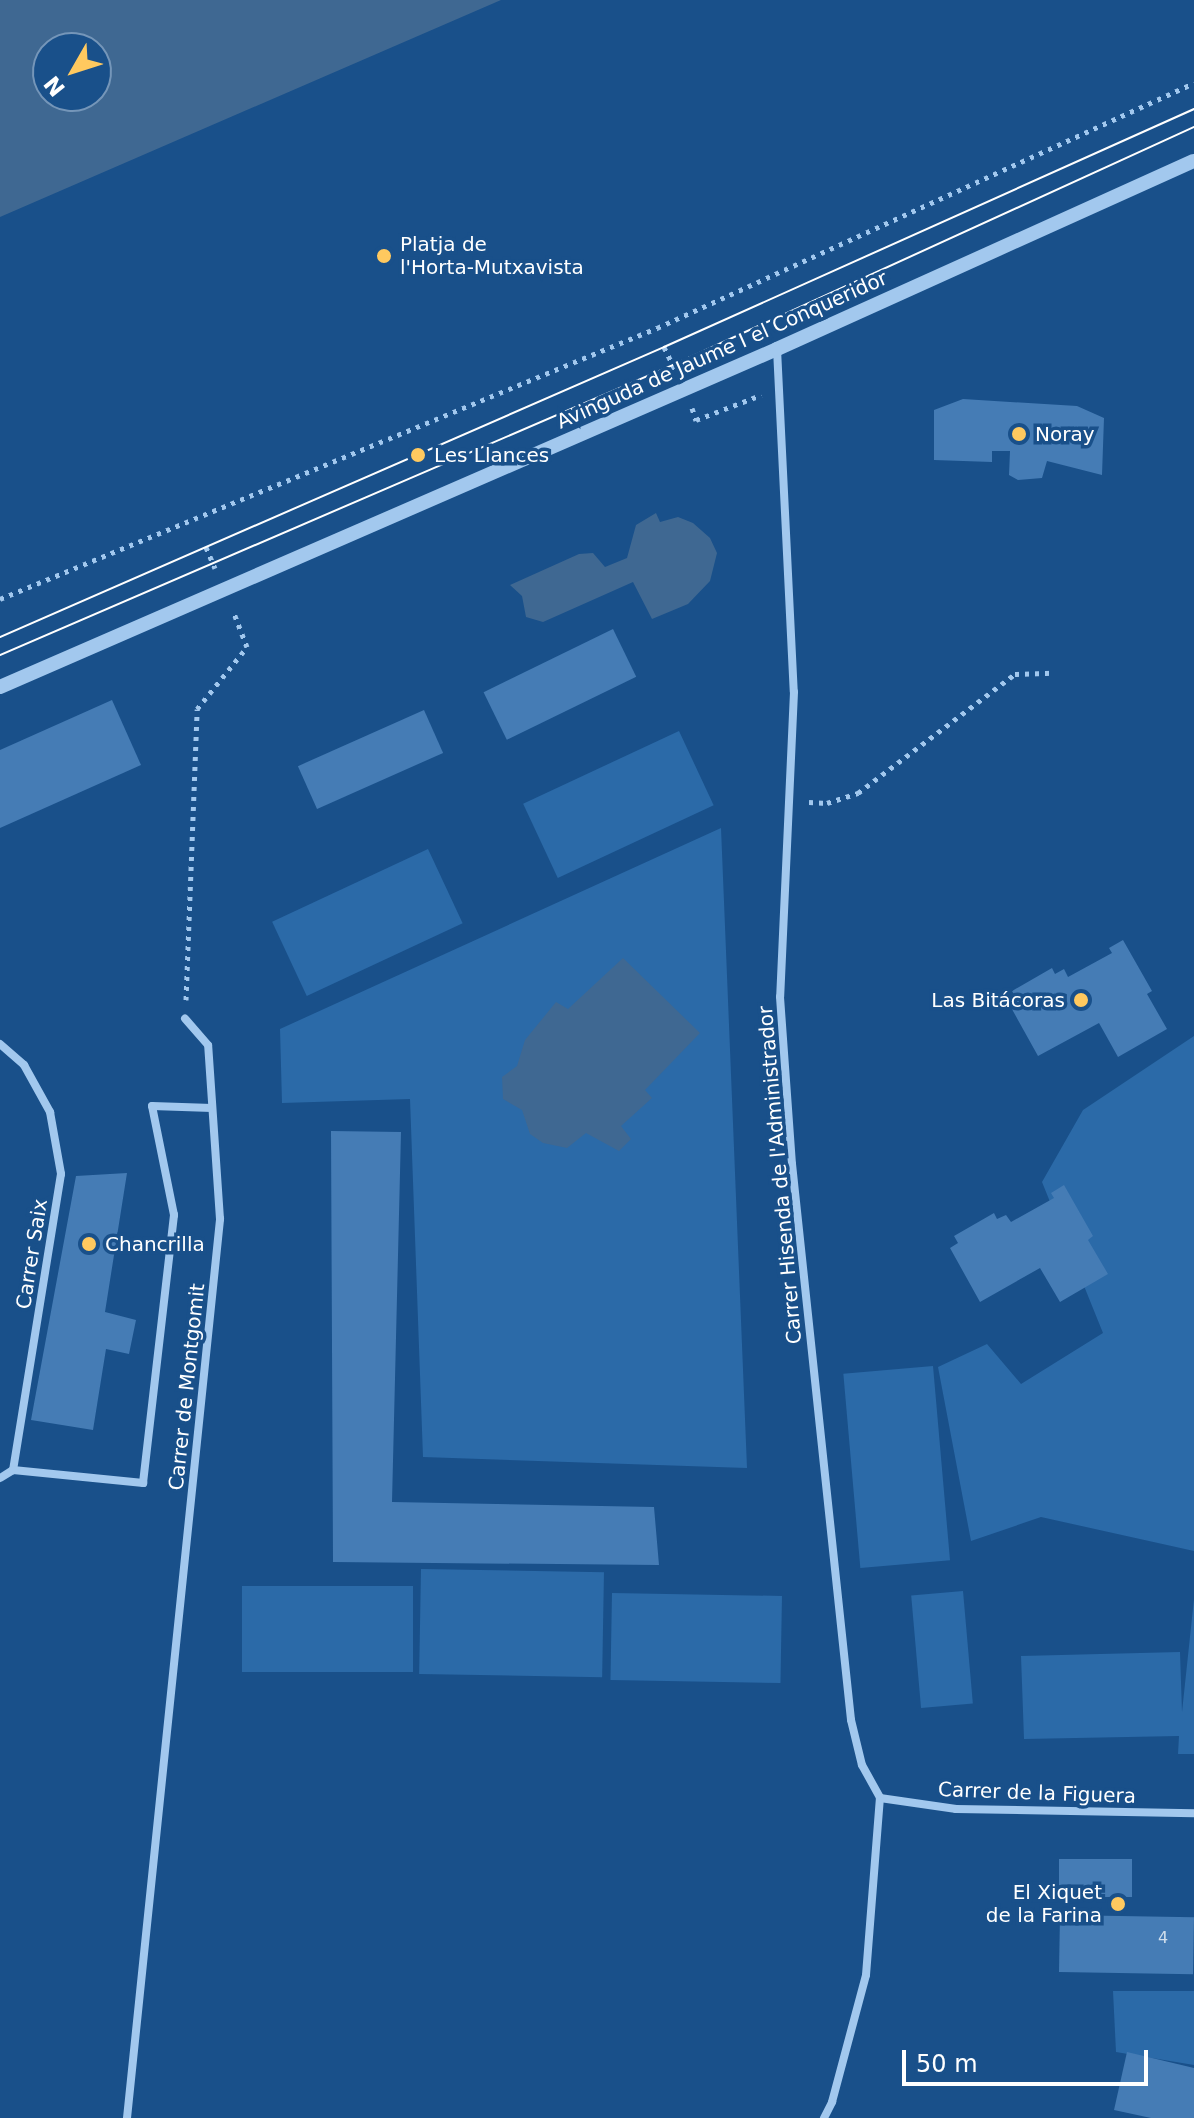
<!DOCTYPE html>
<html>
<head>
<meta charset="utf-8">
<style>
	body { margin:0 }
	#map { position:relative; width:1194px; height:2118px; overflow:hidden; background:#19508a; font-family:"DejaVu Sans",sans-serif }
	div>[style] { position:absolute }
	.green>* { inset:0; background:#2b6aa8; transform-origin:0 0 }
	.water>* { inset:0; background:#3f6892 }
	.building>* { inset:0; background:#457cb5; transform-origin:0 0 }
	.path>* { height:5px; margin-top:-2.5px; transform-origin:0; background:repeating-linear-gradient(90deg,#a2c8ee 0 4px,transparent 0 10px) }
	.minor>* { height:8px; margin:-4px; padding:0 4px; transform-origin:4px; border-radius:4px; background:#a2c8ee }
	.tertiary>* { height:14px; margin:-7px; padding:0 7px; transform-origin:7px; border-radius:7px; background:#a2c8ee }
	.tram>* { height:2px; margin:-1px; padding:0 1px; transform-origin:1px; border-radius:1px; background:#fff }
	.dots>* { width:22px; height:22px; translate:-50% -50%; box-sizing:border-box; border:4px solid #19508a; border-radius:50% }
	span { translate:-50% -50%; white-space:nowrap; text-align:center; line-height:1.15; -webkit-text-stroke:7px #19508a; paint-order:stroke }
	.number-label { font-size:16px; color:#d0deec }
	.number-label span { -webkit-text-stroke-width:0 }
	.poi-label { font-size:20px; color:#fff }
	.left { translate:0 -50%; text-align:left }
	.right { translate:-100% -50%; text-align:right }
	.street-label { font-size:20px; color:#fff }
	.north { position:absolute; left:32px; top:32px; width:80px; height:80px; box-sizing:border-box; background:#19508a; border:2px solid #7596b9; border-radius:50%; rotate:231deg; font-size:22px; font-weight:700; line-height:32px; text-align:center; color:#fff }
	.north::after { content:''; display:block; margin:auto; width:28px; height:36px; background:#ffc95f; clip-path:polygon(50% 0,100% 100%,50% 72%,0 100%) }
	.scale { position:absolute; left:902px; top:2050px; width:246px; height:36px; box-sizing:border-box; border:4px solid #fff; border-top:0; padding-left:10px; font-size:24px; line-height:28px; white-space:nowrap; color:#fff; -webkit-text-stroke:6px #19508a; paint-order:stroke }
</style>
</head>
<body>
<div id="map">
	<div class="green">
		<i style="left:679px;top:731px;width:82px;height:172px;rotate:65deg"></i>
		<i style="clip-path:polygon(721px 828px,747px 1468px,423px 1457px,410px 1099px,282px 1103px,280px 1029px)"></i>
		<i style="left:428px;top:849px;width:82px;height:172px;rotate:65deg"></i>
		<i style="clip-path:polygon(1194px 1036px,1194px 1551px,1041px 1517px,971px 1541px,938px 1367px,987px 1344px,1021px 1384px,1103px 1333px,1042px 1182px,1083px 1110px)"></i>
		<i style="left:933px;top:1366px;width:195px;height:90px;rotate:85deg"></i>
		<i style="left:421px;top:1569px;width:183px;height:105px;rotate:1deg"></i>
		<i style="left:242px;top:1586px;width:171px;height:86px"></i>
		<i style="left:963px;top:1591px;width:113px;height:52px;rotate:85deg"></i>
		<i style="left:612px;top:1593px;width:170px;height:87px;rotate:1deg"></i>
		<i style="clip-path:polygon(1194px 1599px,1194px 1754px,1178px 1754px,1179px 1736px,1024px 1739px,1021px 1656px,1180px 1652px,1182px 1712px)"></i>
		<i style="clip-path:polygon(1113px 1991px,1194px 1991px,1194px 2065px,1116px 2052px)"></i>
	</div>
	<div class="water">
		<i style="clip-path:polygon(evenodd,0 0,501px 0,0 217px,0 0,48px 48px,96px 48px,96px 96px,48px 96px,48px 48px)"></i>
		<i style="clip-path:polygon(656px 513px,660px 522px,678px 517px,693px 523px,710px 538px,717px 553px,710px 581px,688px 604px,652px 619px,633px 582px,543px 622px,526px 617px,522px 596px,510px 585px,579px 554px,593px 553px,605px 567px,627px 558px,636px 525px)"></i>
		<i style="clip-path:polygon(623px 958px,700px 1033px,645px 1090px,652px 1098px,621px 1126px,631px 1139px,619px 1151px,586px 1133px,567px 1148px,543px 1143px,530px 1134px,522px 1110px,503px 1099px,502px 1077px,517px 1066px,525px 1040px,556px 1002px,568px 1009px)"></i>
	</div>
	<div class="building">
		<i style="clip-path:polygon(963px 399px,1077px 406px,1104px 418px,1102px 475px,1047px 461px,1042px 478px,1018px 480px,1009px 475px,1010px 451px,992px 451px,992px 462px,934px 460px,934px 410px)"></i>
		<i style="left:613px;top:629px;width:53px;height:144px;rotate:64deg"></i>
		<i style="clip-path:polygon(112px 700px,141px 765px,0 828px,0 750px)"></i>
		<i style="left:424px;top:710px;width:47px;height:138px;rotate:66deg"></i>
		<i style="clip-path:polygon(1123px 940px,1152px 991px,1147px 994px,1167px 1029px,1118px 1057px,1099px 1023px,1038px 1056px,1008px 1002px,1016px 998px,1012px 991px,1052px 968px,1055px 974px,1064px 969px,1068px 977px,1112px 953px,1109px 948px)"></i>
		<i style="clip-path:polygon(331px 1131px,401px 1132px,392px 1502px,654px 1507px,659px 1565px,333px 1562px)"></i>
		<i style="clip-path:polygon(127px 1173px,105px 1312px,136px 1320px,129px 1354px,106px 1349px,93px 1430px,31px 1420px,76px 1176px)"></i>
		<i style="clip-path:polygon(1064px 1185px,1093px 1236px,1088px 1240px,1108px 1274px,1060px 1302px,1040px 1268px,980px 1302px,950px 1248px,958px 1243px,954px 1236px,994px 1213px,997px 1219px,1006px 1215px,1011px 1222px,1054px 1198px,1051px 1193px)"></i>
		<i style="left:1132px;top:1859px;width:38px;height:73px;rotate:90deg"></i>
		<i style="left:1060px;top:1915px;width:134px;height:57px;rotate:1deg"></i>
		<i style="clip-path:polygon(1127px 2052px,1194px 2068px,1194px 2118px,1151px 2118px,1114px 2110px)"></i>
	</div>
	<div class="path">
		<i style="left:664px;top:347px;width:25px;rotate:64deg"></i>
		<i style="left:692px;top:408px;width:13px;rotate:72deg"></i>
		<i style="left:696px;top:420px;width:70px;rotate:-21deg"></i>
		<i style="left:206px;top:547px;width:23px;rotate:67deg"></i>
		<i style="left:0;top:599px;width:711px;rotate:-22.42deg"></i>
		<i style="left:657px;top:328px;width:590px;rotate:-24.52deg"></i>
		<i style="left:809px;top:802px;width:18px;rotate:3deg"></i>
		<i style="left:827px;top:803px;width:33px;rotate:-18deg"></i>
		<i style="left:858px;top:793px;width:197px;rotate:-37.2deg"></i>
		<i style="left:1015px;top:674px;width:38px;rotate:-2deg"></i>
		<i style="left:186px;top:1000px;width:291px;rotate:-87.8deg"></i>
		<i style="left:197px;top:709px;width:80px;rotate:-51.1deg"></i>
		<i style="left:247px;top:647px;width:39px;rotate:-111deg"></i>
	</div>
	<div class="minor">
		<i style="left:777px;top:349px;width:343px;rotate:87.2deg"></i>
		<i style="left:794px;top:692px;width:305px;rotate:92.6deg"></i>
		<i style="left:780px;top:997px;width:167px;rotate:85.9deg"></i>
		<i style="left:792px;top:1164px;width:559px;rotate:83.94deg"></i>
		<i style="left:851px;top:1720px;width:46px;rotate:76.3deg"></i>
		<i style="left:862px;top:1765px;width:38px;rotate:61deg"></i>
		<i style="left:0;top:1044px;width:32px;rotate:41deg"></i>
		<i style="left:24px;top:1065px;width:54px;rotate:61deg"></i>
		<i style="left:50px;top:1112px;width:63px;rotate:79.9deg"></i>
		<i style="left:61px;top:1174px;width:300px;rotate:99.2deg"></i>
		<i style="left:13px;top:1470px;width:15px;rotate:148deg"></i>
		<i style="left:13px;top:1470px;width:131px;rotate:5.7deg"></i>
		<i style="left:143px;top:1483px;width:270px;rotate:-83.4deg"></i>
		<i style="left:174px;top:1215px;width:111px;rotate:-101.4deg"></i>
		<i style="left:152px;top:1106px;width:60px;rotate:1.9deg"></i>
		<i style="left:880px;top:1798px;width:77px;rotate:8.2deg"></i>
		<i style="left:956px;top:1809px;width:238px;rotate:1deg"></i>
		<i style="left:127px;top:2118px;width:904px;rotate:-84.09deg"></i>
		<i style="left:220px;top:1219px;width:174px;rotate:-93.9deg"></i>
		<i style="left:208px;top:1045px;width:35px;rotate:-131deg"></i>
		<i style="left:824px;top:2118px;width:18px;rotate:-63deg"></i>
		<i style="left:832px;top:2102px;width:131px;rotate:-75deg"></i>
		<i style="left:866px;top:1975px;width:178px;rotate:-85.5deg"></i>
	</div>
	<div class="tertiary">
		<i style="left:0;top:687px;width:847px;rotate:-23.51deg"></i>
		<i style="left:777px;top:349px;width:457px;rotate:-24.3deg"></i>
	</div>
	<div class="tram">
		<i style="left:0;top:637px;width:725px;rotate:-23.59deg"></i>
		<i style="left:664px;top:347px;width:581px;rotate:-24.18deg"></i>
		<i style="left:0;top:655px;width:733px;rotate:-23.31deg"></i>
		<i style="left:673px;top:365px;width:573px;rotate:-24.55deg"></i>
	</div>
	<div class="dots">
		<i style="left:384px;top:256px;background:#ffc95f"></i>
		<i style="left:1019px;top:434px;background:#ffc95f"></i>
		<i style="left:418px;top:455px;background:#ffc95f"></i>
		<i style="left:1081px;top:1000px;background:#ffc95f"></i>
		<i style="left:89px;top:1244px;background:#ffc95f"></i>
		<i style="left:1118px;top:1904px;background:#ffc95f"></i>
	</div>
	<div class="number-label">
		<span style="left:1163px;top:1938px">4</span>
	</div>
	<div class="poi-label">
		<span class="left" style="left:400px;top:256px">Platja de<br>l'Horta-Mutxavista</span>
		<span class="left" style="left:1035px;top:434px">Noray</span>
		<span class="left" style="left:434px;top:455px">Les Llances</span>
		<span class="right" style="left:1065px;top:1000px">Las Bitácoras</span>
		<span class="left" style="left:105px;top:1244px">Chancrilla</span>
		<span class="right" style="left:1102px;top:1904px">El Xiquet<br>de la Farina</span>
	</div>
	<div class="street-label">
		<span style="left:722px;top:350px;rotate:-24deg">Avinguda de Jaume I el Conqueridor</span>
		<span style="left:780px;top:1175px;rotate:-95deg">Carrer Hisenda de l'Administrador</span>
		<span style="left:32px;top:1254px;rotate:-81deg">Carrer Saix</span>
		<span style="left:187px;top:1387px;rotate:-84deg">Carrer de Montgomit</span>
		<span style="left:1037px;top:1793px;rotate:2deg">Carrer de la Figuera</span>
	</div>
	<div class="north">N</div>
	<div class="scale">50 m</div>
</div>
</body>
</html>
